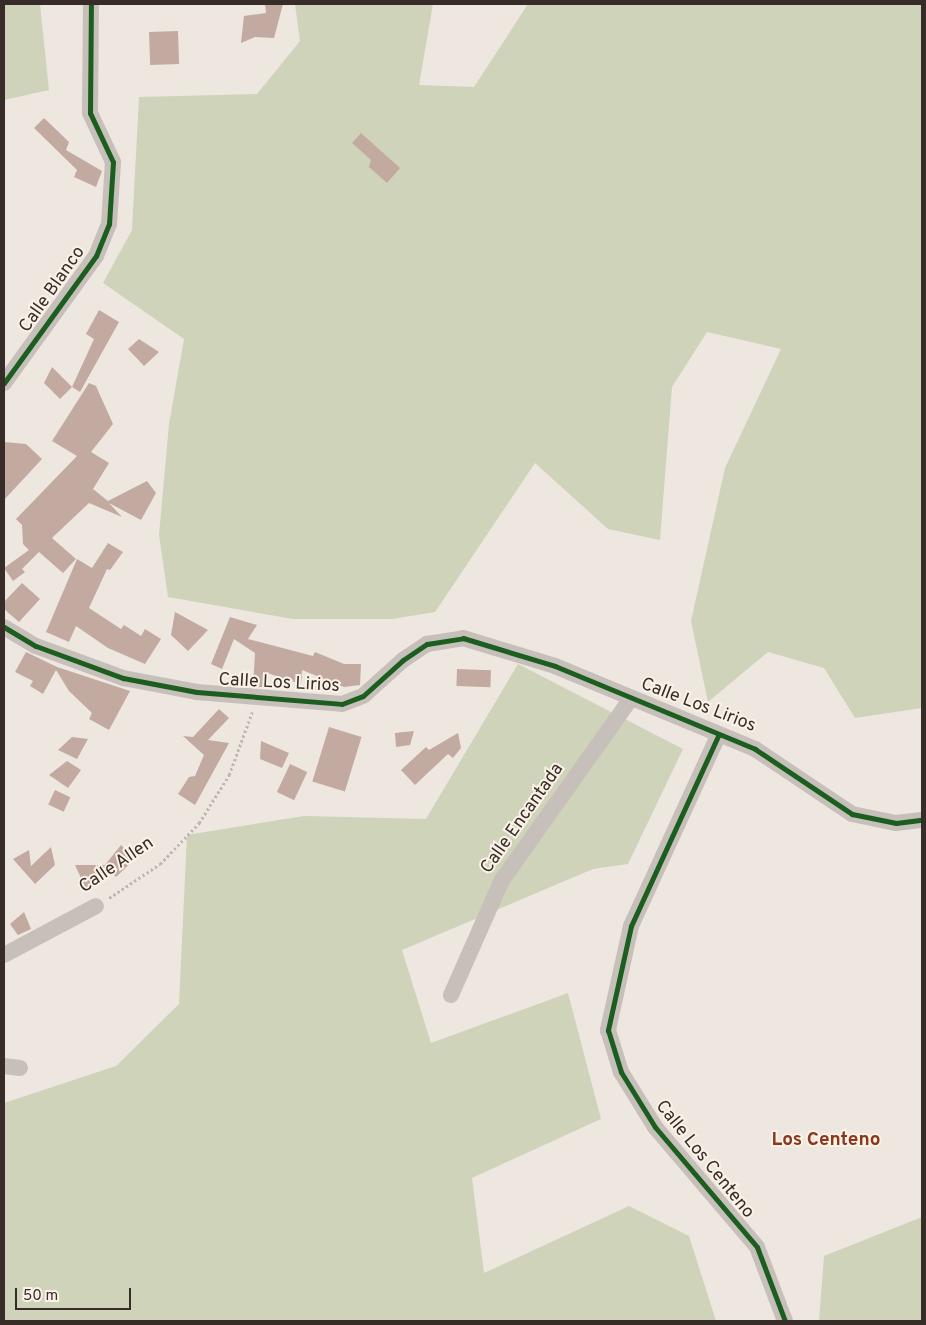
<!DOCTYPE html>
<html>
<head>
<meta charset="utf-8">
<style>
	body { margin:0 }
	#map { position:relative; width:926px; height:1325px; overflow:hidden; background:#ede7e0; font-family:Overpass,sans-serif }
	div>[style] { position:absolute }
	.green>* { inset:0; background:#ced3ba }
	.building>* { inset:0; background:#c2aaa1; transform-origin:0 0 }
	.path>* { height:2.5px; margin-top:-1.25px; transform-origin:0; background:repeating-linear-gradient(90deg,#bfb8b2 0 2.5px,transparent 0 5px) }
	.street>* { height:16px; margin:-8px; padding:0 8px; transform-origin:8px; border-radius:8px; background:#c7bfb9 }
	.cycleway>* { height:5px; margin:-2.5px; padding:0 2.5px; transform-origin:2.5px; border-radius:2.5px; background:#1b5e20 }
	span { translate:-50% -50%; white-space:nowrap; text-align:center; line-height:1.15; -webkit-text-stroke:4px #faf2e7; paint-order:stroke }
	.street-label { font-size:18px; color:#372c27 }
	.neighbourhood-label { font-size:19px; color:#8a371c; font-weight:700 }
	.frame { position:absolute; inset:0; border:5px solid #372c27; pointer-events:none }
	.scale { position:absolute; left:15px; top:1288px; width:116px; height:22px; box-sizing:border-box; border:2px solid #372c27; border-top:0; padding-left:6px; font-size:15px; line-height:18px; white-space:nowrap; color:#372c27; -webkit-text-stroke:4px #faf2e7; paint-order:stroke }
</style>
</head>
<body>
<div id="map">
	<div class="green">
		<i style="clip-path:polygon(4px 4px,40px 4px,49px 90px,4px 100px)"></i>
		<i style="clip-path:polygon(295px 4px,433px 4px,419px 85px,474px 87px,528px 4px,922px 4px,922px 708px,855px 718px,824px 668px,768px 652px,708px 702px,691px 621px,725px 468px,781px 349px,707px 332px,672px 387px,660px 540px,608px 529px,535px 463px,435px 612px,392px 619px,293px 619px,168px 597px,159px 535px,169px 424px,184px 339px,103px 283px,132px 230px,139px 97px,257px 94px,300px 41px)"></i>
		<i style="clip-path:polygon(518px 664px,683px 749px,628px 864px,593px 869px,402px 950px,431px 1043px,568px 993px,601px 1119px,472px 1178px,484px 1273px,629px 1206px,689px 1236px,716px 1321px,4px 1321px,4px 1103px,116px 1066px,179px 1004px,187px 835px,304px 816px,426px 819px)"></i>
		<i style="clip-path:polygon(922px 1217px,922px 1321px,819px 1321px,824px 1256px)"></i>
	</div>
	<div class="building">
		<i style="clip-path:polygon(265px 4px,283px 4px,274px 38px,255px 37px,241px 43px,244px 16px,266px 13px)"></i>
		<i style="left:178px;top:31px;width:33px;height:29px;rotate:88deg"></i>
		<i style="clip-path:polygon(44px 118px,69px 142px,66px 150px,102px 171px,96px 187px,74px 177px,77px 170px,34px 128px)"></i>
		<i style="clip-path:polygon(361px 133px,400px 168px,387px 183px,369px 167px,371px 160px,352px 143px)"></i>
		<i style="clip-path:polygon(99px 310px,119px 322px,80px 392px,72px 387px,94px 339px,86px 334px)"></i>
		<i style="clip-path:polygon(139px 339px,159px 352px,144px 366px,128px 349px)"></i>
		<i style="clip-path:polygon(52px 367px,72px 387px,60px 399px,44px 383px)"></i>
		<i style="clip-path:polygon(89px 383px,96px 386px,113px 424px,91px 452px,109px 463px,93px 489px,108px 501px,147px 481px,156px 493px,141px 520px,109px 503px,122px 517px,89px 503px,52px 538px,76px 559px,63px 573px,39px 552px,22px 569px,25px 572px,13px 581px,4px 568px,29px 550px,23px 544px,22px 525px,16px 519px,77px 456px,52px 441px)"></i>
		<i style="clip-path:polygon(4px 442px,26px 444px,42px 459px,4px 500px)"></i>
		<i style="clip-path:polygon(108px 543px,123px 552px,110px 570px,107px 569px,89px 608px,121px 629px,124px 625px,141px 636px,145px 629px,161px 639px,145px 664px,108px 648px,76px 626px,69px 642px,46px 632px,77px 559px,92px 568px)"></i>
		<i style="clip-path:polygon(22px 583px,40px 599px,19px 622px,4px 609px,4px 602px)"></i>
		<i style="clip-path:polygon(175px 612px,208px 630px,188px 651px,171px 635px)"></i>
		<i style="clip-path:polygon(230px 617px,257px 625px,248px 639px,313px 656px,315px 652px,344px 664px,361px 664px,360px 685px,344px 687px,302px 670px,301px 684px,267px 673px,266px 687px,253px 687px,255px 653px,234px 639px,222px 669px,211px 664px)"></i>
		<i style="clip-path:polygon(26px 652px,57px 667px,130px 691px,109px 730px,89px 719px,92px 713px,69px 691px,56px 670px,43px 694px,30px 686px,33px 681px,15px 672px)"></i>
		<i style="left:457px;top:669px;width:34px;height:17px;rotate:2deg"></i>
		<i style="clip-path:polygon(219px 709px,229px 718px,208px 740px,229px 743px,195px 805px,178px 794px,189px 777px,195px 776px,204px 755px,183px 736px,193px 737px)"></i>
		<i style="left:329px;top:727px;width:34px;height:57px;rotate:17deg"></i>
		<i style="clip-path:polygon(414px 731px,410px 745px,396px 747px,395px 733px)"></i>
		<i style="clip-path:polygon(458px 733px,461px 748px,453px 758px,448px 754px,415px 785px,401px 770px,426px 747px,429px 750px)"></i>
		<i style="clip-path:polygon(72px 737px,88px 739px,77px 759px,58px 750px)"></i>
		<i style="clip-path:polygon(261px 741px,289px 753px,282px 768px,260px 759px)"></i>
		<i style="clip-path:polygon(67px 761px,81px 770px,68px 788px,49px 775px)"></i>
		<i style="left:290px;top:764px;width:19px;height:31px;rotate:25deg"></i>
		<i style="left:55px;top:790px;width:17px;height:16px;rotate:25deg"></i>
		<i style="clip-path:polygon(121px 845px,135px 859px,116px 877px,108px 868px,86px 889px,75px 865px,105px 865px)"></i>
		<i style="clip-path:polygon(51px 847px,55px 865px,35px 884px,13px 859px,29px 850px,31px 866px)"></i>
		<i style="clip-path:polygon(24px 912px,31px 929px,18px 935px,10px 924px)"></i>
	</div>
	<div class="path">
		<i style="left:109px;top:898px;width:61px;rotate:-33.7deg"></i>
		<i style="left:160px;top:864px;width:57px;rotate:-46.4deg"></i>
		<i style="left:199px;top:823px;width:57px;rotate:-58deg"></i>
		<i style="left:229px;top:775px;width:67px;rotate:-69.9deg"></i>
	</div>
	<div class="street">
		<i style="left:4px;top:383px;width:157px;rotate:-54.1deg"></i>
		<i style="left:96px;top:256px;width:35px;rotate:-68deg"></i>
		<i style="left:109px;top:224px;width:62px;rotate:-86.3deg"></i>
		<i style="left:113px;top:162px;width:54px;rotate:-115.1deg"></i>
		<i style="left:90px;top:113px;width:109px;rotate:-89.5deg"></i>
		<i style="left:4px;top:627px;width:37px;rotate:31deg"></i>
		<i style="left:36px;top:646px;width:93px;rotate:20.2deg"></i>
		<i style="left:123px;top:678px;width:75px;rotate:10.7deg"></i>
		<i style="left:197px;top:692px;width:145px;rotate:4.7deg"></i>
		<i style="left:342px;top:704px;width:22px;rotate:-21deg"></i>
		<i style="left:363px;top:696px;width:54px;rotate:-42deg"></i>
		<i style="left:403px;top:660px;width:29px;rotate:-34deg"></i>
		<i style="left:427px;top:644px;width:36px;rotate:-9deg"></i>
		<i style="left:463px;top:638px;width:96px;rotate:16.9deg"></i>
		<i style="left:555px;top:666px;width:217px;rotate:22.5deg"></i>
		<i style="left:755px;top:749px;width:117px;rotate:33.8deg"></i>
		<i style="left:852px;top:814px;width:45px;rotate:11.6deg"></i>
		<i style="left:896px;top:823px;width:26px;rotate:-7deg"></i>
		<i style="left:718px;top:736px;width:209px;rotate:114.6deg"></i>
		<i style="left:631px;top:926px;width:107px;rotate:102.5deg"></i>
		<i style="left:608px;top:1030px;width:44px;rotate:72.8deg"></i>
		<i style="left:621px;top:1072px;width:65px;rotate:58.3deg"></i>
		<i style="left:655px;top:1127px;width:157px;rotate:49.6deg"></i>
		<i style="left:757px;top:1247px;width:79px;rotate:69.3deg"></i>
		<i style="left:4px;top:955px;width:104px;rotate:-28deg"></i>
		<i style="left:451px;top:995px;width:126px;rotate:-66.1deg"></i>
		<i style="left:502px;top:880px;width:221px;rotate:-54.6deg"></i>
		<i style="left:4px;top:1066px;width:16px;rotate:7deg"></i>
	</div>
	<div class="cycleway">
		<i style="left:4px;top:383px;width:157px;rotate:-54.1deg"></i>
		<i style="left:96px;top:256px;width:35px;rotate:-68deg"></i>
		<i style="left:109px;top:224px;width:62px;rotate:-86.3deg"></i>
		<i style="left:113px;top:162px;width:54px;rotate:-115.1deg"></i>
		<i style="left:90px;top:113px;width:109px;rotate:-89.5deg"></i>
		<i style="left:4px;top:627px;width:37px;rotate:31deg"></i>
		<i style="left:36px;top:646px;width:93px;rotate:20.2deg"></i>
		<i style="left:123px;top:678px;width:75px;rotate:10.7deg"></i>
		<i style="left:197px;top:692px;width:145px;rotate:4.7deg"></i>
		<i style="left:342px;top:704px;width:22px;rotate:-21deg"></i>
		<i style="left:363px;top:696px;width:54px;rotate:-42deg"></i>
		<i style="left:403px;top:660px;width:29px;rotate:-34deg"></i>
		<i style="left:427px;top:644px;width:36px;rotate:-9deg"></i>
		<i style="left:463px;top:638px;width:96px;rotate:16.9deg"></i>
		<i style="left:555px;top:666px;width:217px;rotate:22.5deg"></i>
		<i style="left:755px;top:749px;width:117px;rotate:33.8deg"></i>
		<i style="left:852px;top:814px;width:45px;rotate:11.6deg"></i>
		<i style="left:896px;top:823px;width:26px;rotate:-7deg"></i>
		<i style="left:718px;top:736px;width:209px;rotate:114.6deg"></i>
		<i style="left:631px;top:926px;width:107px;rotate:102.5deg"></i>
		<i style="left:608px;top:1030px;width:44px;rotate:72.8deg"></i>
		<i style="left:621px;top:1072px;width:65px;rotate:58.3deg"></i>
		<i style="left:655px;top:1127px;width:157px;rotate:49.6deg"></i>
		<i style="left:757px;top:1247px;width:79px;rotate:69.3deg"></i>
	</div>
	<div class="street-label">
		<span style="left:53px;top:290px;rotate:-55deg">Calle Blanco</span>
		<span style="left:279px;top:684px;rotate:3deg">Calle Los Lirios</span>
		<span style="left:698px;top:706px;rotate:21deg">Calle Los Lirios</span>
		<span style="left:523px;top:819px;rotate:-55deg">Calle Encantada</span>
		<span style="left:117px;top:866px;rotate:-34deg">Calle Allen</span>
		<span style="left:704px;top:1160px;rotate:51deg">Calle Los Centeno</span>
	</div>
	<div class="neighbourhood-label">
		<span style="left:826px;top:1141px">Los Centeno</span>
	</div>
	<div class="frame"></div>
	<div class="scale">50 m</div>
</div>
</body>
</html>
